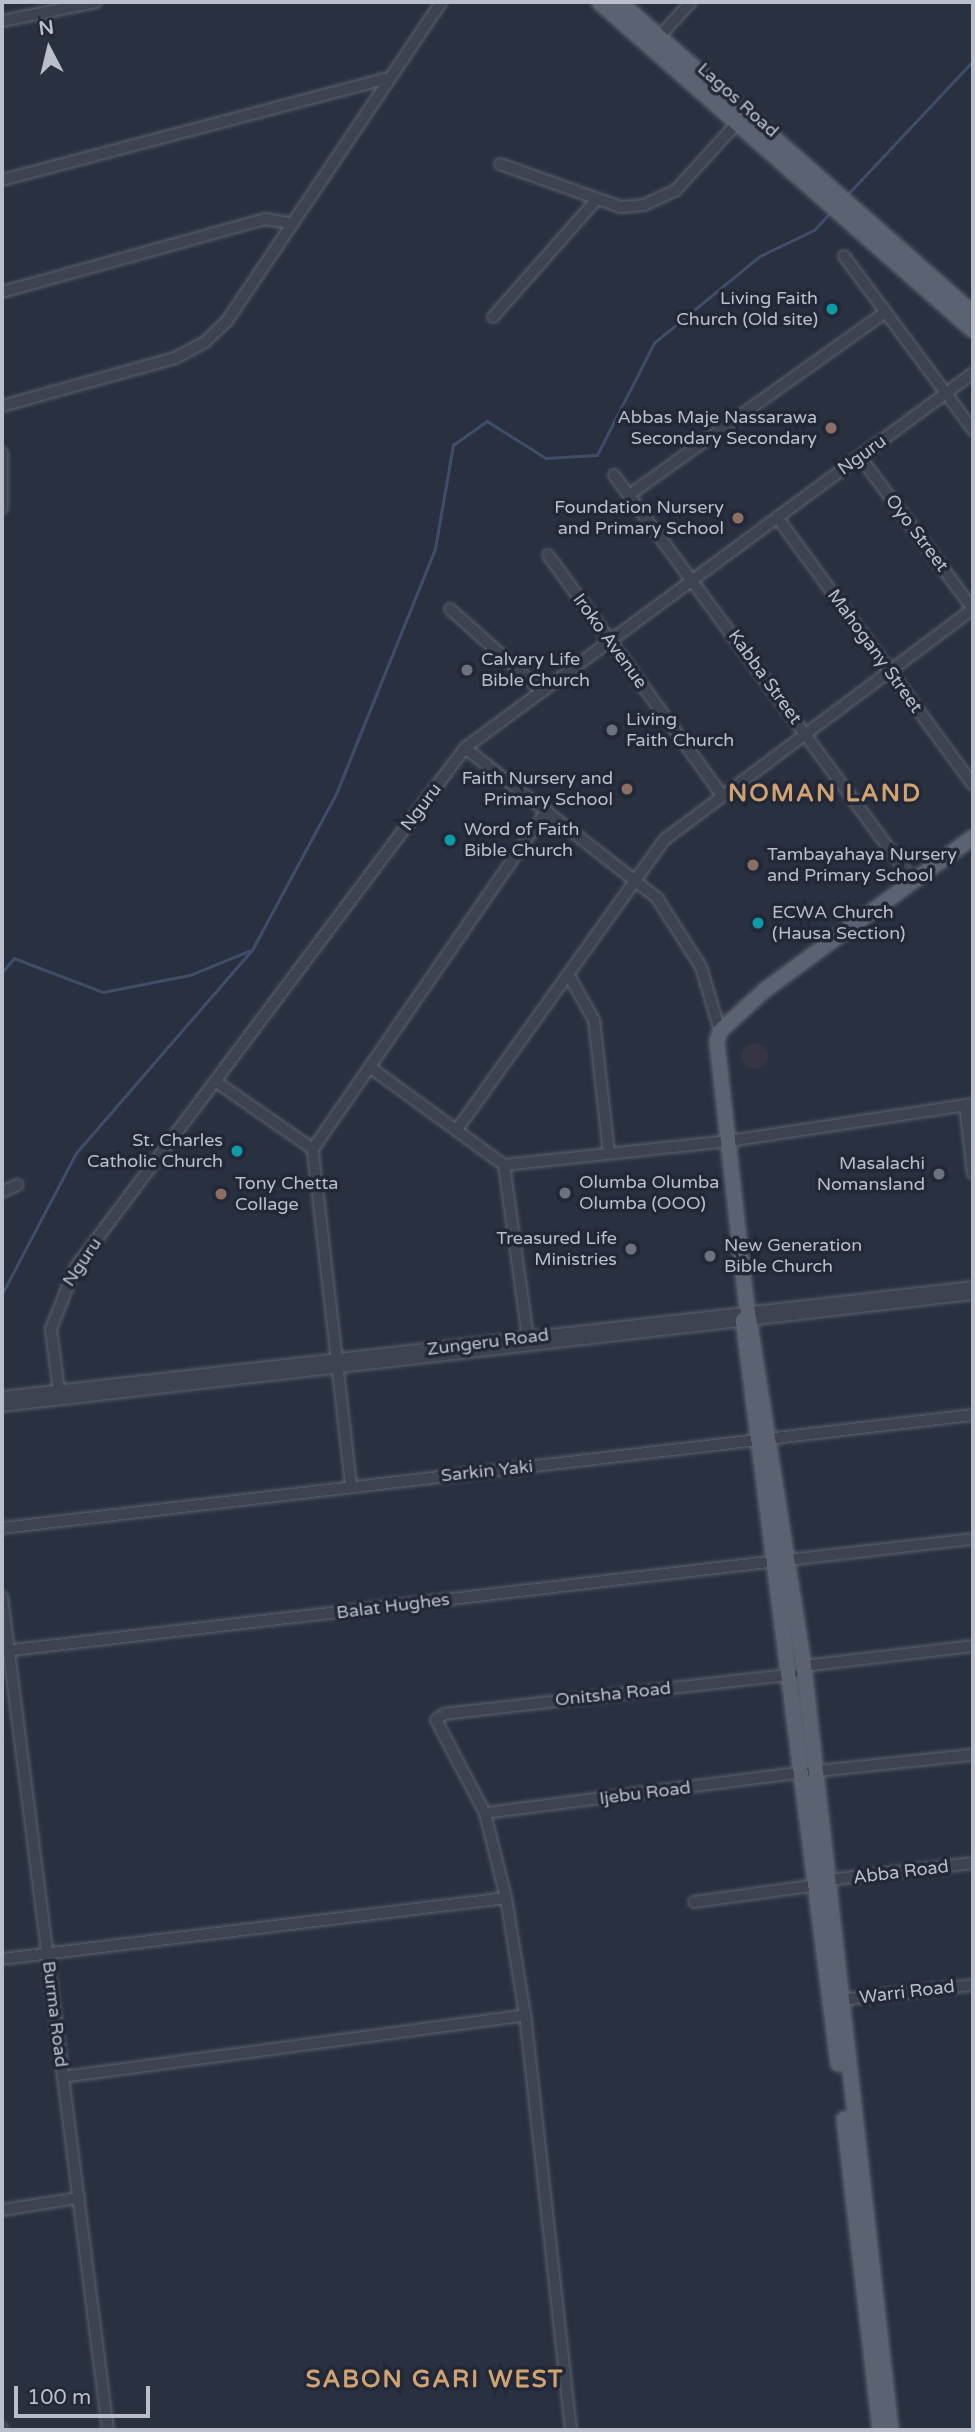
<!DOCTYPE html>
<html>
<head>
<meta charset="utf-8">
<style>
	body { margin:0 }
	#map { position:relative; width:975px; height:2432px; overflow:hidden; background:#293141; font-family:"Varela Round",sans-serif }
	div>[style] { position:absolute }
	.medical>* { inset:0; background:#383543 }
	.round { border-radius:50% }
	.stream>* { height:2.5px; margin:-1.25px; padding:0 1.25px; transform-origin:1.25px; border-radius:1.25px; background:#404d69 }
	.roads { filter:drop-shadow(0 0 2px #5b616f) drop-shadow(0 0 2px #5b616f) }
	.minor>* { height:10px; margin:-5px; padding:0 5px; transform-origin:5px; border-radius:5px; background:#3d4351 }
	.major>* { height:14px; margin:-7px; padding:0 7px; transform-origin:7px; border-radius:7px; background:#5b6271 }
	.dots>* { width:19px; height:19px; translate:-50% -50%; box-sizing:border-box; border:4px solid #222837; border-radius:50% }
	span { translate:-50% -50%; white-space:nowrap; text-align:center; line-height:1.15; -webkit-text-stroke:7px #222837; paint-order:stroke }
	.street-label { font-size:18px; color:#babfcb }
	.poi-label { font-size:18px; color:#babfcb }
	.right { translate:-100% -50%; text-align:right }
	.left { translate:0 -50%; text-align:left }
	.district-label { font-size:24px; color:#d0a370; font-weight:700; letter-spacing:2px }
	.frame { position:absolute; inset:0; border:4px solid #babfcb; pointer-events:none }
	.north { position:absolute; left:14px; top:14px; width:70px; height:70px; -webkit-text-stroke:5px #222837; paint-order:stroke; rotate:353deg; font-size:19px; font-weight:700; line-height:28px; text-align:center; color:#babfcb }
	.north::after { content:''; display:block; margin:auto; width:24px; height:32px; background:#babfcb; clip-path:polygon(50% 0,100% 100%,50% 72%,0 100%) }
	.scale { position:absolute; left:14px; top:2386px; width:136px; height:32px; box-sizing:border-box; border:4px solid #babfcb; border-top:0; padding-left:9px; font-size:21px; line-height:24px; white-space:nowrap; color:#babfcb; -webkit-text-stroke:5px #222837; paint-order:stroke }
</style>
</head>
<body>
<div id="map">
	<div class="medical">
		<i class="round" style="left:742px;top:1043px;width:26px;height:26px"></i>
	</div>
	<div class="stream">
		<i style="left:847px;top:195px;width:184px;rotate:-46.8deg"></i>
		<i style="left:2px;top:972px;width:18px;rotate:-49deg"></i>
		<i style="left:14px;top:958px;width:95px;rotate:20.9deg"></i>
		<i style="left:103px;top:992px;width:89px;rotate:-11.1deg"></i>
		<i style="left:190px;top:975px;width:64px;rotate:-22.1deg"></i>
		<i style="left:2px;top:1294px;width:159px;rotate:-62.3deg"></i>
		<i style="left:76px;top:1153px;width:269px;rotate:-49.1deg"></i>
		<i style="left:252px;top:950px;width:177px;rotate:-61.7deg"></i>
		<i style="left:336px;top:794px;width:264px;rotate:-68deg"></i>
		<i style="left:435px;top:549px;width:106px;rotate:-80.2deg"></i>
		<i style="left:453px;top:445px;width:42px;rotate:-35.2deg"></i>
		<i style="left:487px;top:421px;width:70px;rotate:32.1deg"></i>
		<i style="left:546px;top:458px;width:51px;rotate:-3.4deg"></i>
		<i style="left:597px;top:455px;width:126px;rotate:-63deg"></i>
		<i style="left:654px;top:343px;width:137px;rotate:-39.4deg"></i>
		<i style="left:760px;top:256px;width:60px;rotate:-25.7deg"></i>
		<i style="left:814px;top:230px;width:23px;rotate:-47deg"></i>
	</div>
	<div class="roads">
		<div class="minor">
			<i style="left:2px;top:21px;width:96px;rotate:-11.4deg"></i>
			<i style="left:656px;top:40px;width:52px;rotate:-47.4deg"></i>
			<i style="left:500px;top:164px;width:128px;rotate:19.6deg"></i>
			<i style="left:621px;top:207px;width:23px;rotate:-5deg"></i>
			<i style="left:644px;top:205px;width:35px;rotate:-25deg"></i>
			<i style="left:676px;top:190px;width:89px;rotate:-47.7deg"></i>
			<i style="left:2px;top:180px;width:396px;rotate:-14.8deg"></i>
			<i style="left:844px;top:256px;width:217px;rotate:53.4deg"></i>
			<i style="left:2px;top:292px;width:273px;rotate:-15.5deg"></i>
			<i style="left:265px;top:219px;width:25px;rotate:9deg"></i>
			<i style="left:493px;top:317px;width:157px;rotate:-48.6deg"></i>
			<i style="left:2px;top:406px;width:180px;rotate:-15.5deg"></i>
			<i style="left:175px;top:358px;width:34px;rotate:-28deg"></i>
			<i style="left:205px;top:342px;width:30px;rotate:-44deg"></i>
			<i style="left:227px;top:321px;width:384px;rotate:-56.1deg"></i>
			<i style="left:2px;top:453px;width:55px;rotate:90deg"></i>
			<i style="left:614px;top:475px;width:504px;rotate:53.63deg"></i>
			<i style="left:629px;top:495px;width:315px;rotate:-35.5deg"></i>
			<i style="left:777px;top:517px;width:332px;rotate:53.8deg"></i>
			<i style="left:548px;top:555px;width:296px;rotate:54.1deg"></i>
			<i style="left:450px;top:609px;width:122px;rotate:41.7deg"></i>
			<i style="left:465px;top:748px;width:244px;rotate:38deg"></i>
			<i style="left:657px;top:898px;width:82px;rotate:57.5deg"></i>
			<i style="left:701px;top:967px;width:67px;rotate:73.5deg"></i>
			<i style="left:568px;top:974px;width:53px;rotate:60.5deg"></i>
			<i style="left:594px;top:1020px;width:134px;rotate:83.6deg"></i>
			<i style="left:371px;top:1068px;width:165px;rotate:36.1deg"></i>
			<i style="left:504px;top:1165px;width:175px;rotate:82.1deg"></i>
			<i style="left:215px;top:1081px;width:119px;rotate:34.8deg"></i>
			<i style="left:965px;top:1105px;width:69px;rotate:83.4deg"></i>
			<i style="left:458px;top:1128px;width:354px;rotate:-54.4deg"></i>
			<i style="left:664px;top:840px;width:386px;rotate:-36.8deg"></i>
			<i style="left:973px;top:609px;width:189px;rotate:-126.6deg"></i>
			<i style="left:504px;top:1165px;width:226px;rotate:-6.1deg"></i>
			<i style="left:729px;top:1141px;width:247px;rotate:-8.6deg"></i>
			<i style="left:2px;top:1192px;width:17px;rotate:-25deg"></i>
			<i style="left:59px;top:1391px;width:63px;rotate:-97.4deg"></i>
			<i style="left:51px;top:1329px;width:66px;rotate:-68.5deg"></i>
			<i style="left:75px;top:1268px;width:650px;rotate:-53.13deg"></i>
			<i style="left:465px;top:748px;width:631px;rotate:-36.43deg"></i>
			<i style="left:2px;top:1397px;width:977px;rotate:-6.46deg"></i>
			<i style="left:2px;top:1406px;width:977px;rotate:-6.58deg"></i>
			<i style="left:351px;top:1485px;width:338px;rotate:-96.5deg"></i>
			<i style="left:313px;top:1149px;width:412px;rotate:-55.4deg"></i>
			<i style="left:2px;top:1528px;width:978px;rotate:-6.64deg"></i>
			<i style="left:788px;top:1560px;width:186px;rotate:-6.5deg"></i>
			<i style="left:2px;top:1597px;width:840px;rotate:82.75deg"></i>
			<i style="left:4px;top:1651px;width:778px;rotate:-6.64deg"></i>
			<i style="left:804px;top:1666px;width:170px;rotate:-6.7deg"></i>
			<i style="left:817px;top:1771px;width:157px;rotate:-5.9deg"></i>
			<i style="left:485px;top:1813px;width:323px;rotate:-7.3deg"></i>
			<i style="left:828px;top:1880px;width:146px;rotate:-6.7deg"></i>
			<i style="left:694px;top:1902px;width:125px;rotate:-7.8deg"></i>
			<i style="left:2px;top:1959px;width:508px;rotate:-6.9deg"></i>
			<i style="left:841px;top:2000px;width:133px;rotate:-6.5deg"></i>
			<i style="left:63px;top:2077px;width:466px;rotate:-7.6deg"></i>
			<i style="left:2px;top:2210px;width:78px;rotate:-8.9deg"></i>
			<i style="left:2px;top:2428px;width:2px;rotate:90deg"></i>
			<i style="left:571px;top:2430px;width:418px;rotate:-96.3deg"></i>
			<i style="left:525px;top:2015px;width:119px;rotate:-99.2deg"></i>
			<i style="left:506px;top:1898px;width:88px;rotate:-103.9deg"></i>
			<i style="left:485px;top:1813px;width:105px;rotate:-117.8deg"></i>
			<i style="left:436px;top:1720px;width:10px;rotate:-37deg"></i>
			<i style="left:444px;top:1714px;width:351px;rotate:-6.5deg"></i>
		</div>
		<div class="major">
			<i style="left:599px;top:2px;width:497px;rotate:41.3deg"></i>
			<i style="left:620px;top:2px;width:470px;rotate:41.4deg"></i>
			<i style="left:743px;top:1320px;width:750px;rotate:82.72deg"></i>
			<i style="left:844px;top:2119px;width:313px;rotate:83.4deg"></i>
			<i style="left:891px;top:2430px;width:769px;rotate:-96.5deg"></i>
			<i style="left:804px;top:1666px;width:370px;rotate:-99deg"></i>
			<i style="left:746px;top:1301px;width:262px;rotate:-96.4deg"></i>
			<i style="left:717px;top:1041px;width:10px;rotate:-73deg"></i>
			<i style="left:720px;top:1031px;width:61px;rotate:-42.3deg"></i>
			<i style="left:765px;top:990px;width:258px;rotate:-36.3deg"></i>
		</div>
	</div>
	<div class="dots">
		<i style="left:832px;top:309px;background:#0f9aa8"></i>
		<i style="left:831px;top:428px;background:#8d6e63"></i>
		<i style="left:738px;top:518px;background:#8d6e63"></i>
		<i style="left:467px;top:670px;background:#6b7280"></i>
		<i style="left:612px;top:730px;background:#6b7280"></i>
		<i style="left:627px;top:789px;background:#8d6e63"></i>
		<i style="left:450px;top:840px;background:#0f9aa8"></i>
		<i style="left:753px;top:865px;background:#8d6e63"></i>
		<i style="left:758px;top:923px;background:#0f9aa8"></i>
		<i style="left:237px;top:1151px;background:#0f9aa8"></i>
		<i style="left:939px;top:1174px;background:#6b7280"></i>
		<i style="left:565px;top:1193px;background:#6b7280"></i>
		<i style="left:221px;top:1194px;background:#8d6e63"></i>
		<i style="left:631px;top:1249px;background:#6b7280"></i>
		<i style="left:710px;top:1256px;background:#6b7280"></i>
	</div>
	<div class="street-label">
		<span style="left:738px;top:100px;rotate:42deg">Lagos Road</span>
		<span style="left:862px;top:455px;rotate:-36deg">Nguru</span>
		<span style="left:917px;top:533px;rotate:53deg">Oyo Street</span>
		<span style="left:610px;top:641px;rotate:54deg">Iroko Avenue</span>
		<span style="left:875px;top:651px;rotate:54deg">Mahogany Street</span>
		<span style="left:765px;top:677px;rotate:54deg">Kabba Street</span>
		<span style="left:421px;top:807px;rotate:-53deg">Nguru</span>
		<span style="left:82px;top:1262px;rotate:-56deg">Nguru</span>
		<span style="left:488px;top:1342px;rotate:-7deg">Zungeru Road</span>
		<span style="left:487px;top:1471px;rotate:-6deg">Sarkin Yaki</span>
		<span style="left:393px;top:1606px;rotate:-7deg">Balat Hughes</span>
		<span style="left:613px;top:1694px;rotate:-6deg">Onitsha Road</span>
		<span style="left:645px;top:1793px;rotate:-7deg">Ijebu Road</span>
		<span style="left:901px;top:1872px;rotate:-7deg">Abba Road</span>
		<span style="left:907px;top:1992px;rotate:-7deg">Warri Road</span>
		<span style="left:55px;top:2014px;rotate:83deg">Burma Road</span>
	</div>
	<div class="poi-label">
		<span class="right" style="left:818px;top:309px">Living Faith<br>Church (Old site)</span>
		<span class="right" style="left:817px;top:428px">Abbas Maje Nassarawa<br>Secondary Secondary</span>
		<span class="right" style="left:724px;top:518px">Foundation Nursery<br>and Primary School</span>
		<span class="left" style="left:481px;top:670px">Calvary Life<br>Bible Church</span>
		<span class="left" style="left:626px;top:730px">Living<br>Faith Church</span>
		<span class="right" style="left:613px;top:789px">Faith Nursery and<br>Primary School</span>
		<span class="left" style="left:464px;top:840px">Word of Faith<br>Bible Church</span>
		<span class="left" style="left:767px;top:865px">Tambayahaya Nursery<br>and Primary School</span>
		<span class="left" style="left:772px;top:923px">ECWA Church<br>(Hausa Section)</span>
		<span class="right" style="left:223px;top:1151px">St. Charles<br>Catholic Church</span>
		<span class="right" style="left:925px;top:1174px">Masalachi<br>Nomansland</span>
		<span class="left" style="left:579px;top:1193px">Olumba Olumba<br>Olumba (OOO)</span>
		<span class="left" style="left:235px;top:1194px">Tony Chetta<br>Collage</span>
		<span class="right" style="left:617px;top:1249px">Treasured Life<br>Ministries</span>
		<span class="left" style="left:724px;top:1256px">New Generation<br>Bible Church</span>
	</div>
	<div class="district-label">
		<span style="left:825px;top:794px">NOMAN LAND</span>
		<span style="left:435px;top:2380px">SABON GARI WEST</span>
	</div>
	<div class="frame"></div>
	<div class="north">N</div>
	<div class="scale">100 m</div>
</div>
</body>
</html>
